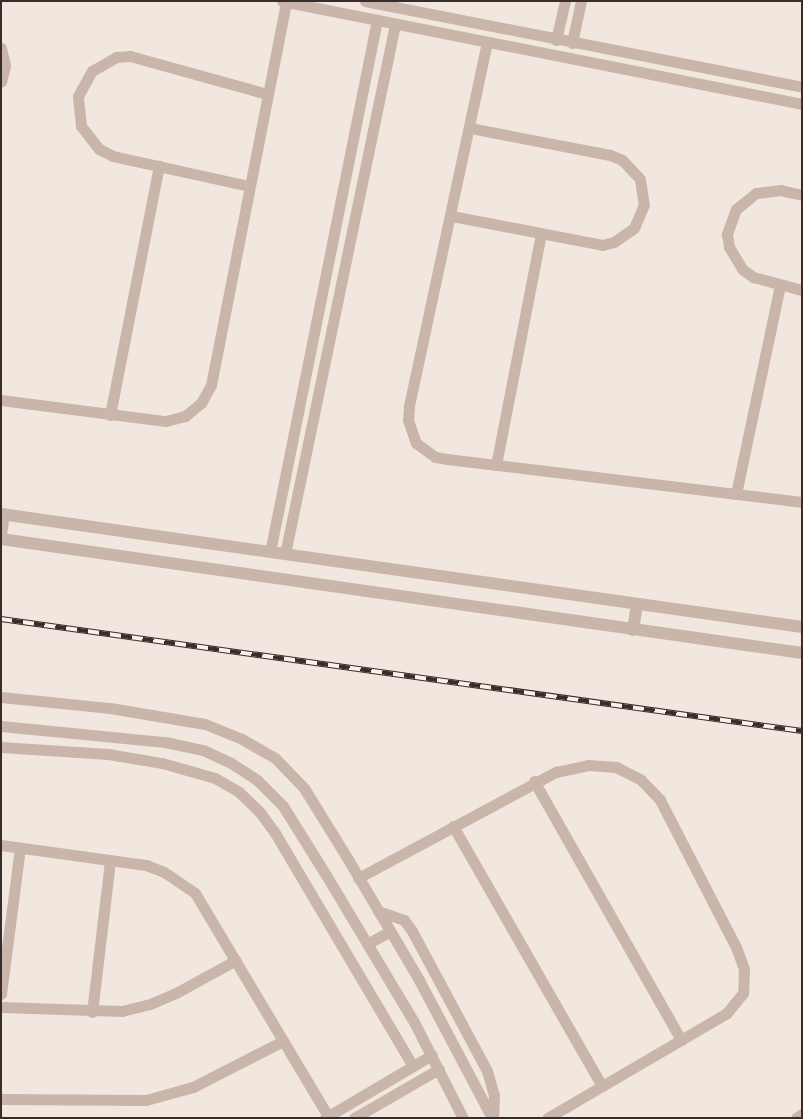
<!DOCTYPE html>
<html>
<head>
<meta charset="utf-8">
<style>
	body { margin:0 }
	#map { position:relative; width:803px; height:1119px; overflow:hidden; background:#f2e7df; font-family:"Work Sans",sans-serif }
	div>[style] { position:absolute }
	.minor>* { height:11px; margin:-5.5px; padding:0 5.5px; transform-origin:5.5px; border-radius:5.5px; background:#cab5ab }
	.tertiary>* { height:12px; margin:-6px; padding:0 6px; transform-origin:6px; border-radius:6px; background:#cab5ab }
	.rail>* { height:5.5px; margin-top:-2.75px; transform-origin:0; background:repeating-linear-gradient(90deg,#faf1eb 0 11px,#382d2a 0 22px); box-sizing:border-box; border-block:1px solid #382d2a }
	span { translate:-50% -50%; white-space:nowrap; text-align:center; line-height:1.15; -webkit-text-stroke:4.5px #faf1eb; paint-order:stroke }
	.frame { position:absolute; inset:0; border:2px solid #382d2a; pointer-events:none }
</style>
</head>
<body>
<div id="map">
	<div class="minor">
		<i style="left:282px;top:1px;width:530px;rotate:11.2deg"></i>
		<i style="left:365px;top:1px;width:445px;rotate:11.1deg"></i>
		<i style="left:556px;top:40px;width:40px;rotate:-77deg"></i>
		<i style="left:487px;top:42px;width:373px;rotate:102.1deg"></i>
		<i style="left:409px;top:407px;width:13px;rotate:94deg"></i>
		<i style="left:408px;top:420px;width:24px;rotate:71deg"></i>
		<i style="left:416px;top:443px;width:24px;rotate:36deg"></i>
		<i style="left:435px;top:457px;width:12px;rotate:9deg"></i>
		<i style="left:447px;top:459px;width:358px;rotate:6.9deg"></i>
		<i style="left:572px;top:43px;width:43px;rotate:-77.9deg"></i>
		<i style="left:1px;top:48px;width:18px;rotate:77deg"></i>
		<i style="left:5px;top:66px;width:16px;rotate:104deg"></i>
		<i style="left:249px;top:186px;width:139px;rotate:-167.6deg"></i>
		<i style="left:113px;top:156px;width:16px;rotate:-153deg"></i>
		<i style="left:99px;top:149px;width:29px;rotate:-128deg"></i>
		<i style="left:81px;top:126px;width:30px;rotate:-96deg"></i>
		<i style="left:78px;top:96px;width:29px;rotate:-61deg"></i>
		<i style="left:92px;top:71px;width:28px;rotate:-30deg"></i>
		<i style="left:116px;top:57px;width:14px;rotate:-4deg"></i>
		<i style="left:130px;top:56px;width:142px;rotate:15.5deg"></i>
		<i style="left:802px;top:195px;width:22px;rotate:-167deg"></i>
		<i style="left:781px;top:190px;width:25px;rotate:173deg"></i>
		<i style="left:756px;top:193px;width:26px;rotate:141deg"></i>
		<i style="left:736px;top:209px;width:27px;rotate:110deg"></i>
		<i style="left:727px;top:234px;width:13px;rotate:81deg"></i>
		<i style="left:729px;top:247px;width:26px;rotate:59deg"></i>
		<i style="left:742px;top:269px;width:14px;rotate:36deg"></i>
		<i style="left:753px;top:277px;width:51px;rotate:14.9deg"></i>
		<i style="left:452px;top:216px;width:153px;rotate:10.9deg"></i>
		<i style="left:602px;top:245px;width:12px;rotate:-14deg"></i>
		<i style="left:614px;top:242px;width:24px;rotate:-35deg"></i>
		<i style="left:634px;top:228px;width:25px;rotate:-67deg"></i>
		<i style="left:644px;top:205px;width:26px;rotate:-99deg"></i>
		<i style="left:640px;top:179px;width:26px;rotate:-133deg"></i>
		<i style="left:622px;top:160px;width:13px;rotate:-157deg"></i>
		<i style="left:610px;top:155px;width:143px;rotate:-169.1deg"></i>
		<i style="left:1px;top:400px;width:166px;rotate:7.3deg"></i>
		<i style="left:166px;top:421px;width:20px;rotate:-15deg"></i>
		<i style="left:185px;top:416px;width:21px;rotate:-39deg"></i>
		<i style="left:201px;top:403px;width:21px;rotate:-61deg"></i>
		<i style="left:211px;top:385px;width:390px;rotate:-78.9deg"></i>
		<i style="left:110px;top:415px;width:254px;rotate:-78.9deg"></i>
		<i style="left:496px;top:465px;width:235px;rotate:-79deg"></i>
		<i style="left:736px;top:494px;width:214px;rotate:-78.1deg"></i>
		<i style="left:270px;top:552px;width:543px;rotate:-78.63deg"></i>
		<i style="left:285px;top:554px;width:541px;rotate:-78.27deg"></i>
		<i style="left:1px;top:697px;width:110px;rotate:5.8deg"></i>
		<i style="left:110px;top:708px;width:96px;rotate:9.6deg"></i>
		<i style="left:205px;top:724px;width:40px;rotate:22deg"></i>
		<i style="left:242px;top:739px;width:39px;rotate:30deg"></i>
		<i style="left:276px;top:759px;width:40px;rotate:46deg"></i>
		<i style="left:304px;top:788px;width:86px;rotate:58.3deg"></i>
		<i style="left:349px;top:861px;width:138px;rotate:59.5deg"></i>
		<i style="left:419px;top:980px;width:156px;rotate:62.1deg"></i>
		<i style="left:1px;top:726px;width:165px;rotate:5.6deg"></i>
		<i style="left:165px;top:742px;width:39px;rotate:12deg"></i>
		<i style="left:203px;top:750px;width:31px;rotate:25deg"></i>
		<i style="left:231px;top:763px;width:31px;rotate:33deg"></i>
		<i style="left:257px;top:780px;width:37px;rotate:45deg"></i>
		<i style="left:283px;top:806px;width:81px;rotate:58.1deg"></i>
		<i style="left:326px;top:875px;width:171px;rotate:59.1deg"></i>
		<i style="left:414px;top:1022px;width:108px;rotate:63deg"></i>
		<i style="left:1px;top:747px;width:107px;rotate:3.7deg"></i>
		<i style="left:108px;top:754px;width:55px;rotate:9.5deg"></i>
		<i style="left:162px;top:763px;width:55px;rotate:15.8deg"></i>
		<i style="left:215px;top:778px;width:28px;rotate:30deg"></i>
		<i style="left:239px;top:792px;width:28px;rotate:44deg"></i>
		<i style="left:259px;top:811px;width:27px;rotate:54deg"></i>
		<i style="left:275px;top:833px;width:271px;rotate:59.4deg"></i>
		<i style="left:534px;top:781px;width:298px;rotate:60.4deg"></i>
		<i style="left:453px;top:826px;width:300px;rotate:60.2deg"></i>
		<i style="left:1px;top:845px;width:146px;rotate:7.9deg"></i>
		<i style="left:146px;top:865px;width:19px;rotate:21deg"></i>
		<i style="left:164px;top:872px;width:37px;rotate:34deg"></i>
		<i style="left:195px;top:893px;width:260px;rotate:59.2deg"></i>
		<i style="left:358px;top:878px;width:225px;rotate:-28.2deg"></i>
		<i style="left:556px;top:772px;width:33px;rotate:-12deg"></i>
		<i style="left:588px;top:765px;width:28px;rotate:4deg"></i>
		<i style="left:616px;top:767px;width:28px;rotate:27deg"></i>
		<i style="left:641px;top:780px;width:28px;rotate:46deg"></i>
		<i style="left:660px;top:800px;width:165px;rotate:62.7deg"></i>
		<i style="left:736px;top:947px;width:23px;rotate:70deg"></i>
		<i style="left:744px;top:969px;width:24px;rotate:92deg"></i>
		<i style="left:743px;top:993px;width:26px;rotate:129deg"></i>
		<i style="left:727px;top:1013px;width:208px;rotate:149.7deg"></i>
		<i style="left:378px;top:911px;width:28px;rotate:19deg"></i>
		<i style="left:404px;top:920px;width:14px;rotate:54deg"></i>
		<i style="left:412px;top:931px;width:159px;rotate:61.8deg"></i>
		<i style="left:487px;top:1071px;width:25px;rotate:74deg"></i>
		<i style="left:494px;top:1095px;width:23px;rotate:92deg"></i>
		<i style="left:367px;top:944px;width:26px;rotate:-29deg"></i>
		<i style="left:1px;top:994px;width:147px;rotate:-82.6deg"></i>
		<i style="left:1px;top:1007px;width:121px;rotate:1.9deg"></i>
		<i style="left:122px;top:1011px;width:29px;rotate:-14deg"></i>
		<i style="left:150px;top:1004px;width:28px;rotate:-23deg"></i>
		<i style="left:176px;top:993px;width:68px;rotate:-28.8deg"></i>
		<i style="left:92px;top:1012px;width:153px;rotate:-83.2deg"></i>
		<i style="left:1px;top:1099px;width:145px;rotate:0.4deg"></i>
		<i style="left:146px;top:1100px;width:49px;rotate:-15.5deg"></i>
		<i style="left:193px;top:1087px;width:101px;rotate:-27.1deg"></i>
		<i style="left:325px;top:1118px;width:124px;rotate:-30.5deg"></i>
		<i style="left:354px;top:1118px;width:98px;rotate:-30deg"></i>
		<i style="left:796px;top:1118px;width:7px;rotate:-34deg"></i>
	</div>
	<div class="tertiary">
		<i style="left:1px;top:514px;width:809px;rotate:8.03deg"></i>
		<i style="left:1px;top:534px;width:20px;rotate:-81deg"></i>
		<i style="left:1px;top:539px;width:809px;rotate:8.1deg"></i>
		<i style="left:633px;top:630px;width:25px;rotate:-81deg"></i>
	</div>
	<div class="rail">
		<i style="left:1px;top:619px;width:809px;rotate:7.96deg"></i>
	</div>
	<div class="frame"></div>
</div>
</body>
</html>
